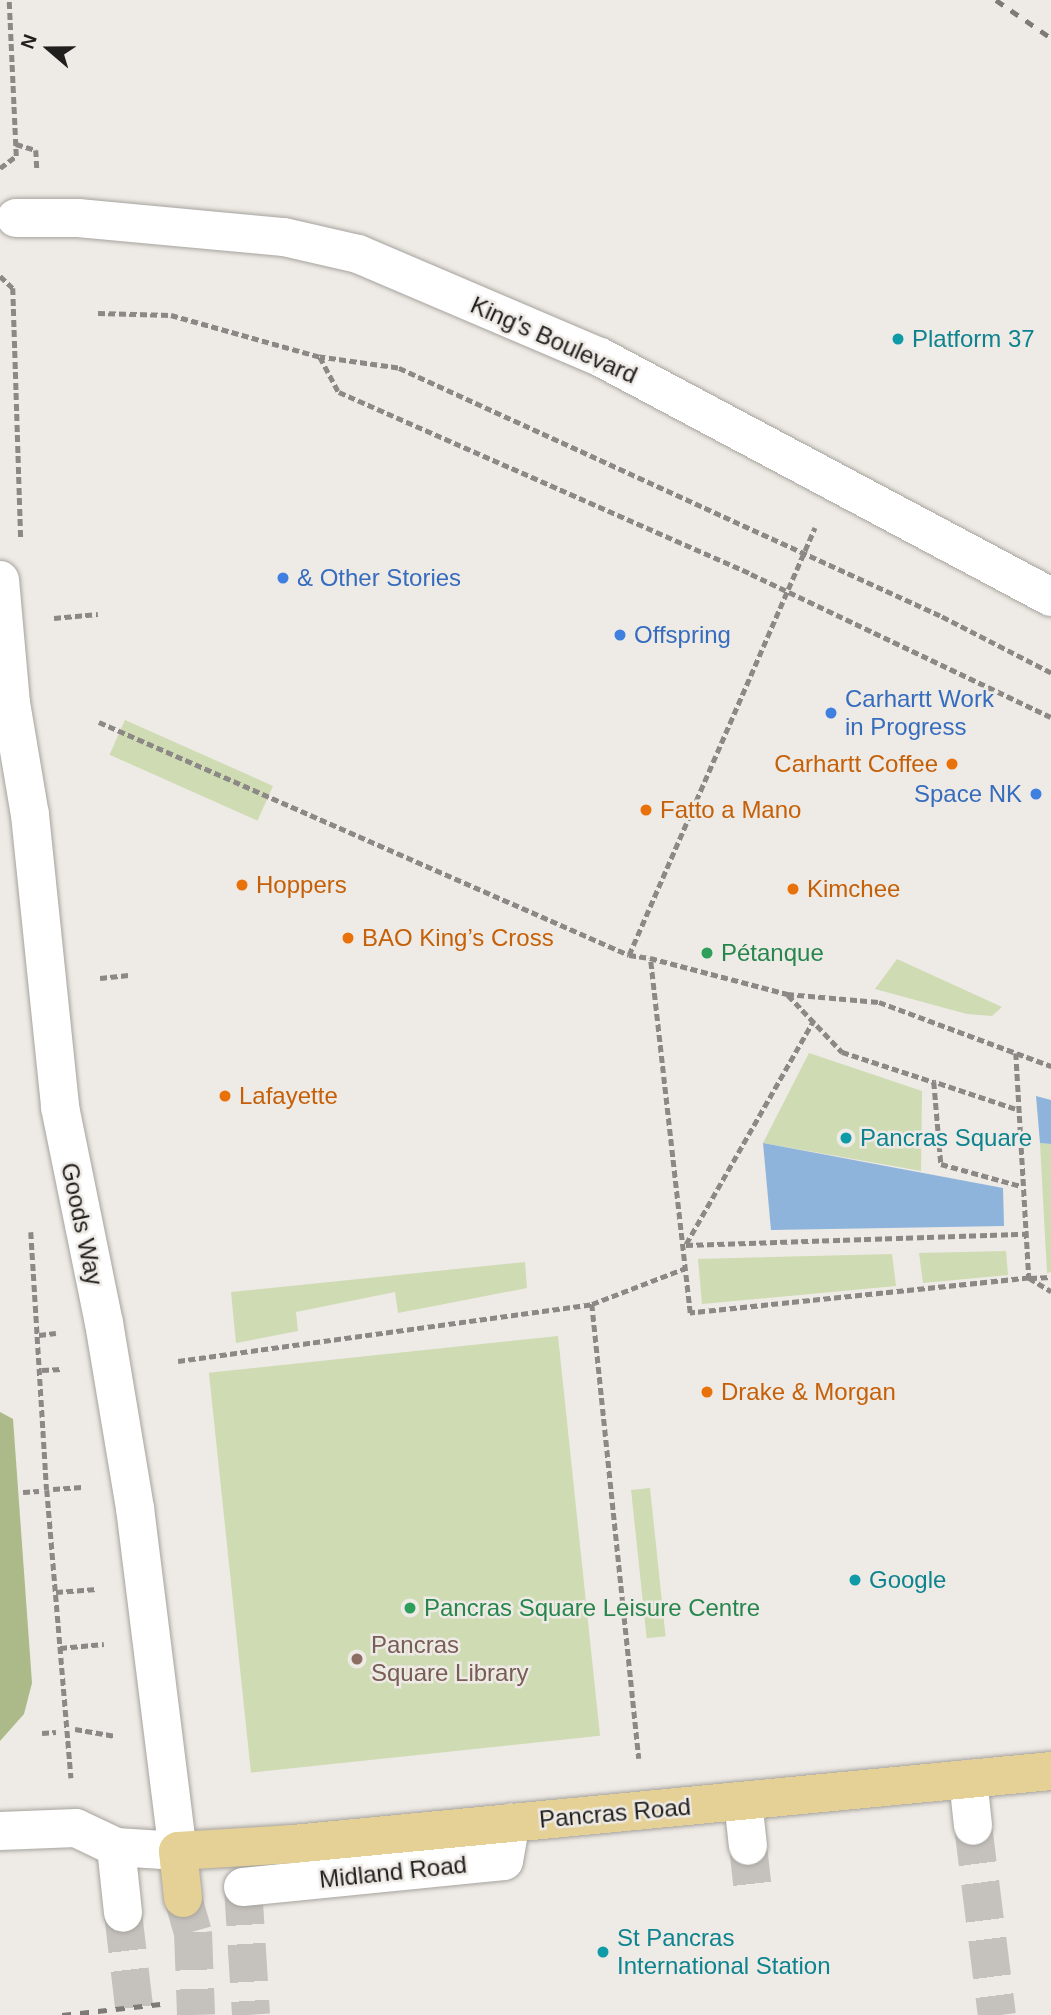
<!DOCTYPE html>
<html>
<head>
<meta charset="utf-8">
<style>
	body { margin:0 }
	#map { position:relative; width:1051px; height:2015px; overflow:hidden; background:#eeeae5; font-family:Arial,sans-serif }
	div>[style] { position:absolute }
	.green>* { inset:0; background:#cfdbb3; transform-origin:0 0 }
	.forest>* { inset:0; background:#abba88 }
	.water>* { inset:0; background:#8eb4dc }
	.minor-tunnel>* { height:38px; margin-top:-19px; transform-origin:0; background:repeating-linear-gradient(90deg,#c5c1bd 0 38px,transparent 0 57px) }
	.major-tunnel>* { height:38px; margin-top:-19px; transform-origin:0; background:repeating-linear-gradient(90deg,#c5c1bd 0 38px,transparent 0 57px) }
	.path>* { height:4.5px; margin-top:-2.25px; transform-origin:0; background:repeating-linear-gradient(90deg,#8b8885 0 7px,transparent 0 10.5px) }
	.roads { filter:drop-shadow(0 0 2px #a6a39e) drop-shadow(0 0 2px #a6a39e) }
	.minor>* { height:38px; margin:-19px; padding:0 19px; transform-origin:19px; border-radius:19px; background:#fff }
	.major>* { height:38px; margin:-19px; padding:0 19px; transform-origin:19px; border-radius:19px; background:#e5d095 }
	.rail>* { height:5px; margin-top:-2.5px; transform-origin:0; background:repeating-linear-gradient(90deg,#7d7a77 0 9px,transparent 0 18px) }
	.dots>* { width:19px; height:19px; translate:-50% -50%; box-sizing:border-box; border:4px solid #eeeae5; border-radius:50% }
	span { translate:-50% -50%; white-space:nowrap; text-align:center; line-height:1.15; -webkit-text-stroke:5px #eeeae5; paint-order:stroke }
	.culture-label { font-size:24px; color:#0d838f }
	.left { translate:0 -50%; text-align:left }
	.street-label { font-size:24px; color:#201f1d }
	.shop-label { font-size:24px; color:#366cbe }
	.right { translate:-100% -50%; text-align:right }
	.food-label { font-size:24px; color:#c56008 }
	.leisure-label { font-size:24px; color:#27864d }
	.education-label { font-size:24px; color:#785e54 }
	.north { position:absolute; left:14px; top:14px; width:70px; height:70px; -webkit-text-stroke:5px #eeeae5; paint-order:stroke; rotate:290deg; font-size:19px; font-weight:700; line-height:28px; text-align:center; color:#201f1d }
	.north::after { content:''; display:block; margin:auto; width:24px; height:32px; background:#201f1d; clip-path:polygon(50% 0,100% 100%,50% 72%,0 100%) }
</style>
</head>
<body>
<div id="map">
	<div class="green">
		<i style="left:125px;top:720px;width:162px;height:38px;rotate:24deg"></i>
		<i style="clip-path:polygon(897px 959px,1002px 1007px,992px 1016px,967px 1014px,875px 989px)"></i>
		<i style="clip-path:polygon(809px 1053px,922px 1091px,921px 1171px,763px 1143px)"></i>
		<i style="clip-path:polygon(1040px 1143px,1051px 1144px,1051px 1272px,1047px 1273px)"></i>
		<i style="clip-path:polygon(1006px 1251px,1008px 1275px,923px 1283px,919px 1253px)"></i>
		<i style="clip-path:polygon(892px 1254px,896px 1286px,702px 1304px,698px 1259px)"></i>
		<i style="clip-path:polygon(525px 1262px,527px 1288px,398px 1313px,395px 1292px,296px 1312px,298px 1331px,236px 1343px,231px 1292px)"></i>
		<i style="left:558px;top:1336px;width:402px;height:351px;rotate:84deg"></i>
		<i style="left:650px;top:1488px;width:149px;height:19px;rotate:84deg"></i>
	</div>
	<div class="forest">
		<i style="clip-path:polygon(0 1412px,13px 1419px,32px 1683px,24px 1714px,0 1741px)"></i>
	</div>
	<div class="water">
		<i style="clip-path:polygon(1036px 1096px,1051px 1100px,1051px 1144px,1040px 1143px)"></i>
		<i style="clip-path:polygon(763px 1143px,1003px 1188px,1004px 1226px,771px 1230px)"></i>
	</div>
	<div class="minor-tunnel">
		<i style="left:973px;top:1826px;width:191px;rotate:82.8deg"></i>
		<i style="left:748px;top:1846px;width:54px;rotate:83.7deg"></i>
		<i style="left:243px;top:1887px;width:128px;rotate:86.4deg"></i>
		<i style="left:123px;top:1913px;width:103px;rotate:83.3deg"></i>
	</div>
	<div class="major-tunnel">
		<i style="left:183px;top:1898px;width:35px;rotate:74deg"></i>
		<i style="left:193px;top:1932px;width:83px;rotate:87.9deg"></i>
	</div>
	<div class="path">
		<i style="left:16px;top:144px;width:21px;rotate:17deg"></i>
		<i style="left:36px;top:150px;width:20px;rotate:87deg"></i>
		<i style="left:0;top:168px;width:20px;rotate:-37deg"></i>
		<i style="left:16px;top:156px;width:156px;rotate:-92.6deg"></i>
		<i style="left:0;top:276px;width:18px;rotate:43deg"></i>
		<i style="left:13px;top:288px;width:249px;rotate:88.2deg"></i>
		<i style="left:98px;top:313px;width:73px;rotate:1.6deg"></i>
		<i style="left:171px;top:315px;width:155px;rotate:15.7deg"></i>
		<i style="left:54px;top:618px;width:44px;rotate:-5.2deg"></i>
		<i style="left:1051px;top:673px;width:125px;rotate:-152.8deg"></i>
		<i style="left:940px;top:616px;width:596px;rotate:-155.41deg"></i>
		<i style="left:398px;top:368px;width:79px;rotate:-172deg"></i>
		<i style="left:320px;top:357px;width:40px;rotate:62deg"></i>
		<i style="left:339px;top:392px;width:450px;rotate:23.8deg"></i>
		<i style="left:751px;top:574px;width:332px;rotate:25.5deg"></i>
		<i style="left:99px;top:722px;width:579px;rotate:23.73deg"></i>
		<i style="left:629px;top:955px;width:21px;rotate:8deg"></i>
		<i style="left:629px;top:955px;width:466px;rotate:-66.5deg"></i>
		<i style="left:100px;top:978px;width:29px;rotate:-6deg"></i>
		<i style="left:788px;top:995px;width:79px;rotate:46.5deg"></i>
		<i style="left:842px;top:1052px;width:97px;rotate:18.1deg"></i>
		<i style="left:1016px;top:1053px;width:225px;rotate:86.7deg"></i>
		<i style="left:1029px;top:1278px;width:341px;rotate:174.1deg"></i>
		<i style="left:690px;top:1313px;width:357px;rotate:-96.4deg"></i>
		<i style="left:650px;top:958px;width:142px;rotate:14.7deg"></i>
		<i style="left:787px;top:994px;width:92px;rotate:5deg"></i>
		<i style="left:879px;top:1002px;width:184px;rotate:20.4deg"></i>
		<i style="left:1015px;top:1109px;width:85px;rotate:-161.6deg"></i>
		<i style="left:934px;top:1082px;width:82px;rotate:85.1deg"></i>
		<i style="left:941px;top:1164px;width:83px;rotate:15.4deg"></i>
		<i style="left:31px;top:1232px;width:258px;rotate:86.5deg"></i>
		<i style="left:47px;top:1490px;width:289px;rotate:85.2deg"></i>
		<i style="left:686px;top:1244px;width:257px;rotate:-60.3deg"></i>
		<i style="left:686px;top:1245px;width:340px;rotate:-1.9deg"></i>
		<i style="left:1029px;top:1278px;width:26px;rotate:31deg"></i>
		<i style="left:1030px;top:1278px;width:21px;rotate:-3deg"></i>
		<i style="left:592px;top:1304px;width:457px;rotate:84.1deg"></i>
		<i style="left:39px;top:1335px;width:17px;rotate:-7deg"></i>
		<i style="left:178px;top:1361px;width:418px;rotate:-7.8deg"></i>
		<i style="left:592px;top:1304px;width:101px;rotate:-21deg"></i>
		<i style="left:42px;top:1370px;width:20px;rotate:-3deg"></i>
		<i style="left:53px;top:1489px;width:29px;rotate:-4deg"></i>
		<i style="left:23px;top:1492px;width:16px;rotate:-4deg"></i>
		<i style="left:56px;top:1592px;width:41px;rotate:-4.2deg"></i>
		<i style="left:60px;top:1648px;width:44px;rotate:-5.2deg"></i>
		<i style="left:75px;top:1729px;width:41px;rotate:9.9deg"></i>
		<i style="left:42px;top:1733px;width:14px;rotate:-4deg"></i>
	</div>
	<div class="roads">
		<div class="minor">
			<i style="left:16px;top:218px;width:62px"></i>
			<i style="left:78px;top:218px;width:207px;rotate:5.3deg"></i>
			<i style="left:284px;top:237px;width:76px;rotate:12.9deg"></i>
			<i style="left:358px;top:254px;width:263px;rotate:23.1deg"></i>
			<i style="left:600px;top:357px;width:511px;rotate:28.02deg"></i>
			<i style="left:0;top:580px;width:123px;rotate:84.9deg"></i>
			<i style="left:11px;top:703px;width:114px;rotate:80.4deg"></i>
			<i style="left:30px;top:815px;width:294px;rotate:84.1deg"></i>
			<i style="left:60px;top:1107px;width:220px;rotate:78.5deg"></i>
			<i style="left:104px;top:1323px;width:188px;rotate:80.5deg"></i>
			<i style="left:135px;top:1508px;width:346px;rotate:82.9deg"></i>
			<i style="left:178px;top:1851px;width:62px;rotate:-176.3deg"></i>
			<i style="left:116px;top:1847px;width:44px;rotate:-154.6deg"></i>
			<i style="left:76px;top:1828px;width:76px;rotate:177.7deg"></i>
			<i style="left:968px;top:1779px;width:47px;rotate:83.9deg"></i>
			<i style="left:743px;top:1801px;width:45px;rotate:83.7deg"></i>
			<i style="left:116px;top:1847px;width:66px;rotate:83.9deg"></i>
			<i style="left:243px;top:1887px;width:262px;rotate:-5.7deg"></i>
			<i style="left:504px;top:1861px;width:39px;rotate:-80deg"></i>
		</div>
		<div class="major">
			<i style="left:183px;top:1898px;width:47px;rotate:-96.1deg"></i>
			<i style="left:178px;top:1851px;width:115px;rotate:-3.5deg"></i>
			<i style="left:293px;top:1844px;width:762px;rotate:-5.5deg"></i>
		</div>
	</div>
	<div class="rail">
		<i style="left:996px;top:0;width:67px;rotate:34.6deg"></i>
		<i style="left:62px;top:2015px;width:99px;rotate:-6.4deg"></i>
	</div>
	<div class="dots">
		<i style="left:898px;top:339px;background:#0f9aa8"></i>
		<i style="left:283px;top:578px;background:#3f7fe0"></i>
		<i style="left:620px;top:635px;background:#3f7fe0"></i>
		<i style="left:831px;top:713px;background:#3f7fe0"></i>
		<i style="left:952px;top:764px;background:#e8710a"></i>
		<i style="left:1036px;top:794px;background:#3f7fe0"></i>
		<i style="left:646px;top:810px;background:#e8710a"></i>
		<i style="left:242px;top:885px;background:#e8710a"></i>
		<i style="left:793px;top:889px;background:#e8710a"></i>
		<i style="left:348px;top:938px;background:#e8710a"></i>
		<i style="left:707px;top:953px;background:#2e9e5b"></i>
		<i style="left:225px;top:1096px;background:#e8710a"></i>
		<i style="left:846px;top:1138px;background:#0f9aa8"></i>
		<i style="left:707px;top:1392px;background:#e8710a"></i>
		<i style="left:855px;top:1580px;background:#0f9aa8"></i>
		<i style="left:410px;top:1608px;background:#2e9e5b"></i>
		<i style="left:357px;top:1659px;background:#8d6e63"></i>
		<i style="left:603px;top:1952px;background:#0f9aa8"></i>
	</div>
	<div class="culture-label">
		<span class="left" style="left:912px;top:339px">Platform 37</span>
		<span class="left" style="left:860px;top:1138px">Pancras Square</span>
		<span class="left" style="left:869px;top:1580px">Google</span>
		<span class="left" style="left:617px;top:1952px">St Pancras<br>International Station</span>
	</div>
	<div class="street-label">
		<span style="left:554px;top:340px;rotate:24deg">King's Boulevard</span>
		<span style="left:82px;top:1224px;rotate:78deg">Goods Way</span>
		<span style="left:615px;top:1813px;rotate:-5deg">Pancras Road</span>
		<span style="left:393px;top:1872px;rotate:-6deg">Midland Road</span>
	</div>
	<div class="shop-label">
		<span class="left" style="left:297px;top:578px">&amp; Other Stories</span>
		<span class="left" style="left:634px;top:635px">Offspring</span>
		<span class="left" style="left:845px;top:713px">Carhartt Work<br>in Progress</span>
		<span class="right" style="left:1022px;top:794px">Space NK</span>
	</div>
	<div class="food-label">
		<span class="right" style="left:938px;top:764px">Carhartt Coffee</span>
		<span class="left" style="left:660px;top:810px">Fatto a Mano</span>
		<span class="left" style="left:256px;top:885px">Hoppers</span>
		<span class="left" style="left:807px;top:889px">Kimchee</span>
		<span class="left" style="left:362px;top:938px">BAO King’s Cross</span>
		<span class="left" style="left:239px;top:1096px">Lafayette</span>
		<span class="left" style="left:721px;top:1392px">Drake &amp; Morgan</span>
	</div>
	<div class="leisure-label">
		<span class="left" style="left:721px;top:953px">Pétanque</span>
		<span class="left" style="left:424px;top:1608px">Pancras Square Leisure Centre</span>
	</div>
	<div class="education-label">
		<span class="left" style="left:371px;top:1659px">Pancras<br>Square Library</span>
	</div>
	<div class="north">N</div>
</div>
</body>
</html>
